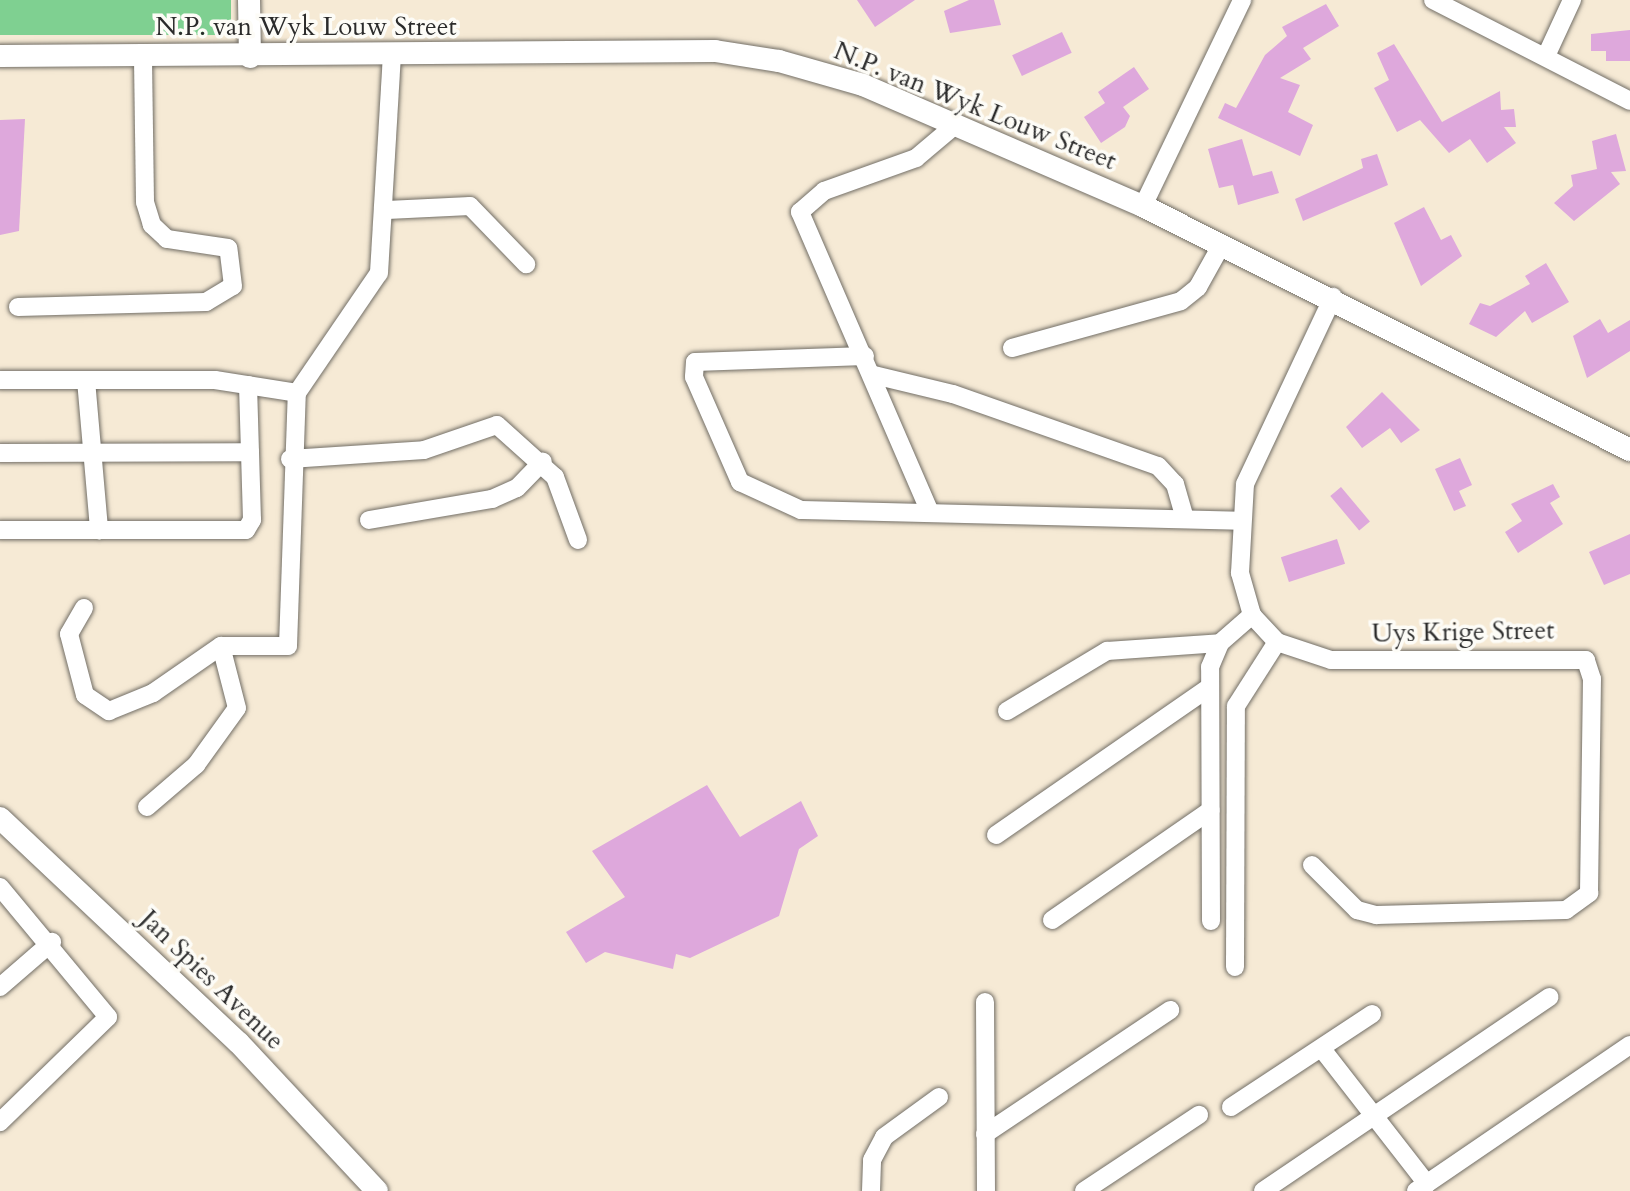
<!DOCTYPE html>
<html>
<head>
<meta charset="utf-8">
<style>
	body { margin:0 }
	#map { position:relative; width:1630px; height:1191px; overflow:hidden; background:#f6ead5; font-family:Cardo,serif }
	div>[style] { position:absolute }
	.green>* { inset:0; background:#7fd091; transform-origin:0 0 }
	.building>* { inset:0; background:#dea8dc; transform-origin:0 0 }
	.roads { filter:drop-shadow(0 0 2px #726e66) drop-shadow(0 0 2px #726e66) }
	.minor>* { height:18px; margin:-9px; padding:0 9px; transform-origin:9px; border-radius:9px; background:#fff }
	.tertiary>* { height:22px; margin:-11px; padding:0 11px; transform-origin:11px; border-radius:11px; background:#fff }
	span { translate:-50% -50%; white-space:nowrap; text-align:center; line-height:1.15; -webkit-text-stroke:7px #fdfcf7; paint-order:stroke }
	.street-label { font-size:26px; color:#2b2b2b }
</style>
</head>
<body>
<div id="map">
	<div class="green">
		<i style="left:0;top:0;width:231px;height:35px"></i>
	</div>
	<div class="building">
		<i style="clip-path:polygon(857px 0,915px 0,875px 27px)"></i>
		<i style="clip-path:polygon(969px 0,994px 0,1001px 25px,950px 33px,944px 11px)"></i>
		<i style="clip-path:polygon(1326px 4px,1339px 26px,1303px 48px,1311px 59px,1280px 78px,1300px 85px,1288px 112px,1313px 125px,1300px 156px,1218px 118px,1225px 103px,1236px 108px,1265px 55px,1287px 36px,1282px 27px)"></i>
		<i style="clip-path:polygon(1630px 30px,1630px 61px,1606px 61px,1606px 51px,1591px 51px,1591px 34px)"></i>
		<i style="left:1062px;top:32px;width:23px;height:55px;rotate:65deg"></i>
		<i style="clip-path:polygon(1394px 44px,1442px 122px,1500px 91px,1501px 110px,1514px 109px,1516px 127px,1504px 127px,1516px 143px,1487px 163px,1470px 139px,1449px 153px,1420px 120px,1397px 132px,1374px 88px,1389px 80px,1377px 53px)"></i>
		<i style="clip-path:polygon(1134px 67px,1149px 89px,1123px 107px,1130px 116px,1125px 127px,1101px 143px,1084px 117px,1105px 103px,1098px 92px)"></i>
		<i style="clip-path:polygon(25px 119px,19px 231px,0 235px,0 120px)"></i>
		<i style="clip-path:polygon(1616px 134px,1626px 171px,1611px 172px,1620px 184px,1574px 221px,1554px 203px,1573px 186px,1571px 175px,1597px 169px,1592px 141px)"></i>
		<i style="clip-path:polygon(1242px 139px,1253px 176px,1272px 171px,1279px 193px,1238px 205px,1233px 185px,1219px 188px,1208px 149px)"></i>
		<i style="clip-path:polygon(1377px 154px,1388px 185px,1303px 221px,1295px 199px,1363px 168px,1361px 159px)"></i>
		<i style="clip-path:polygon(1424px 207px,1441px 240px,1451px 235px,1462px 256px,1421px 286px,1394px 223px)"></i>
		<i style="clip-path:polygon(1546px 263px,1569px 302px,1532px 323px,1525px 311px,1496px 337px,1469px 324px,1480px 303px,1490px 306px,1530px 284px,1525px 276px)"></i>
		<i style="clip-path:polygon(1600px 319px,1608px 333px,1630px 320px,1630px 351px,1587px 378px,1573px 336px)"></i>
		<i style="clip-path:polygon(1382px 392px,1420px 430px,1401px 443px,1390px 428px,1362px 448px,1346px 427px)"></i>
		<i style="clip-path:polygon(1460px 458px,1472px 485px,1459px 491px,1466px 506px,1454px 511px,1435px 469px)"></i>
		<i style="clip-path:polygon(1553px 484px,1560px 497px,1550px 503px,1563px 524px,1518px 553px,1505px 532px,1522px 521px,1511px 504px)"></i>
		<i style="left:1341px;top:487px;width:45px;height:14px;rotate:50deg"></i>
		<i style="clip-path:polygon(1630px 534px,1630px 574px,1604px 585px,1589px 552px)"></i>
		<i style="left:1337px;top:539px;width:26px;height:59px;rotate:72deg"></i>
		<i style="clip-path:polygon(707px 785px,740px 837px,801px 801px,818px 836px,799px 849px,779px 916px,690px 958px,676px 954px,673px 969px,605px 952px,586px 963px,566px 932px,625px 897px,592px 851px)"></i>
	</div>
	<div class="roads">
		<div class="minor">
			<i style="left:1433px;top:0;width:221px;rotate:27.1deg"></i>
			<i style="left:1547px;top:54px;width:60px;rotate:-65.2deg"></i>
			<i style="left:1143px;top:206px;width:229px;rotate:-64.3deg"></i>
			<i style="left:387px;top:210px;width:83px;rotate:-2.8deg"></i>
			<i style="left:470px;top:206px;width:81px;rotate:46deg"></i>
			<i style="left:18px;top:307px;width:188px;rotate:-1.5deg"></i>
			<i style="left:206px;top:302px;width:31px;rotate:-31deg"></i>
			<i style="left:233px;top:286px;width:38px;rotate:-97deg"></i>
			<i style="left:228px;top:248px;width:62px;rotate:-171.6deg"></i>
			<i style="left:167px;top:239px;width:21px;rotate:-137deg"></i>
			<i style="left:152px;top:225px;width:24px;rotate:-107deg"></i>
			<i style="left:145px;top:202px;width:146px;rotate:-90.8deg"></i>
			<i style="left:1012px;top:348px;width:175px;rotate:-15.5deg"></i>
			<i style="left:1181px;top:301px;width:22px;rotate:-39deg"></i>
			<i style="left:1198px;top:287px;width:49px;rotate:-60.8deg"></i>
			<i style="left:865px;top:356px;width:170px;rotate:178deg"></i>
			<i style="left:695px;top:362px;width:15px;rotate:94deg"></i>
			<i style="left:694px;top:377px;width:115px;rotate:66.3deg"></i>
			<i style="left:740px;top:482px;width:67px;rotate:24.7deg"></i>
			<i style="left:801px;top:510px;width:440px;rotate:1.4deg"></i>
			<i style="left:874px;top:375px;width:81px;rotate:13.5deg"></i>
			<i style="left:953px;top:394px;width:217px;rotate:19.4deg"></i>
			<i style="left:1158px;top:466px;width:25px;rotate:47deg"></i>
			<i style="left:1175px;top:484px;width:36px;rotate:74deg"></i>
			<i style="left:0;top:380px;width:215px"></i>
			<i style="left:215px;top:380px;width:83px;rotate:9deg"></i>
			<i style="left:86px;top:380px;width:151px;rotate:85deg"></i>
			<i style="left:0;top:453px;width:250px;rotate:-0.2deg"></i>
			<i style="left:290px;top:459px;width:134px;rotate:-3.8deg"></i>
			<i style="left:424px;top:450px;width:77px;rotate:-18.9deg"></i>
			<i style="left:497px;top:425px;width:78px;rotate:41.9deg"></i>
			<i style="left:555px;top:477px;width:67px;rotate:69.9deg"></i>
			<i style="left:929px;top:510px;width:325px;rotate:-113.4deg"></i>
			<i style="left:800px;top:212px;width:32px;rotate:-41deg"></i>
			<i style="left:824px;top:191px;width:98px;rotate:-19.7deg"></i>
			<i style="left:916px;top:158px;width:51px;rotate:-40.2deg"></i>
			<i style="left:369px;top:520px;width:125px;rotate:-9.7deg"></i>
			<i style="left:492px;top:499px;width:27px;rotate:-24deg"></i>
			<i style="left:517px;top:488px;width:37px;rotate:-46deg"></i>
			<i style="left:0;top:530px;width:246px"></i>
			<i style="left:246px;top:530px;width:12px;rotate:-59deg"></i>
			<i style="left:252px;top:520px;width:135px;rotate:-91.7deg"></i>
			<i style="left:84px;top:608px;width:30px;rotate:120deg"></i>
			<i style="left:69px;top:634px;width:63px;rotate:75.3deg"></i>
			<i style="left:85px;top:695px;width:29px;rotate:34deg"></i>
			<i style="left:109px;top:711px;width:48px;rotate:-22.2deg"></i>
			<i style="left:153px;top:693px;width:83px;rotate:-34.7deg"></i>
			<i style="left:221px;top:646px;width:67px"></i>
			<i style="left:288px;top:646px;width:253px;rotate:-88deg"></i>
			<i style="left:297px;top:393px;width:145px;rotate:-55.7deg"></i>
			<i style="left:379px;top:273px;width:218px;rotate:-86.6deg"></i>
			<i style="left:1007px;top:711px;width:117px;rotate:-31deg"></i>
			<i style="left:1107px;top:651px;width:113px;rotate:-4deg"></i>
			<i style="left:147px;top:807px;width:65px;rotate:-40.6deg"></i>
			<i style="left:196px;top:765px;width:70px;rotate:-54.3deg"></i>
			<i style="left:237px;top:708px;width:64px;rotate:-104.5deg"></i>
			<i style="left:996px;top:835px;width:260px;rotate:-34.7deg"></i>
			<i style="left:1312px;top:865px;width:64px;rotate:45deg"></i>
			<i style="left:1357px;top:910px;width:20px;rotate:15deg"></i>
			<i style="left:1376px;top:915px;width:190px;rotate:-1.5deg"></i>
			<i style="left:1566px;top:910px;width:29px;rotate:-36deg"></i>
			<i style="left:1589px;top:893px;width:214px;rotate:-89.2deg"></i>
			<i style="left:1592px;top:679px;width:20px;rotate:-108deg"></i>
			<i style="left:1586px;top:660px;width:255px;rotate:180deg"></i>
			<i style="left:1331px;top:660px;width:57px;rotate:-161.6deg"></i>
			<i style="left:1277px;top:642px;width:37px;rotate:-133deg"></i>
			<i style="left:1252px;top:615px;width:44px;rotate:-105.9deg"></i>
			<i style="left:1240px;top:573px;width:89px;rotate:-86.8deg"></i>
			<i style="left:1245px;top:484px;width:207px;rotate:-64.8deg"></i>
			<i style="left:0;top:887px;width:169px;rotate:50.3deg"></i>
			<i style="left:108px;top:1017px;width:151px;rotate:135.8deg"></i>
			<i style="left:1052px;top:920px;width:193px;rotate:-34.7deg"></i>
			<i style="left:1211px;top:921px;width:254px;rotate:-90.2deg"></i>
			<i style="left:1210px;top:667px;width:26px;rotate:-67deg"></i>
			<i style="left:1220px;top:643px;width:43px;rotate:-41.2deg"></i>
			<i style="left:1235px;top:967px;width:261px;rotate:-89.8deg"></i>
			<i style="left:1236px;top:706px;width:76px;rotate:-57.4deg"></i>
			<i style="left:0;top:987px;width:69px;rotate:-40.9deg"></i>
			<i style="left:985px;top:1002px;width:189px;rotate:89.7deg"></i>
			<i style="left:1322px;top:1049px;width:171px;rotate:52.1deg"></i>
			<i style="left:1231px;top:1107px;width:169px;rotate:-33.4deg"></i>
			<i style="left:985px;top:1134px;width:223px;rotate:-33.8deg"></i>
			<i style="left:871px;top:1191px;width:31px;rotate:-88deg"></i>
			<i style="left:872px;top:1160px;width:26px;rotate:-62deg"></i>
			<i style="left:884px;top:1137px;width:68px;rotate:-36deg"></i>
			<i style="left:1084px;top:1191px;width:138px;rotate:-33.5deg"></i>
			<i style="left:1263px;top:1191px;width:346px;rotate:-34.1deg"></i>
			<i style="left:1416px;top:1191px;width:259px;rotate:-34.3deg"></i>
		</div>
		<div class="tertiary">
			<i style="left:249px;top:0;width:57px;rotate:89deg"></i>
			<i style="left:0;top:56px;width:715px;rotate:-0.4deg"></i>
			<i style="left:715px;top:51px;width:65px;rotate:8.9deg"></i>
			<i style="left:779px;top:61px;width:87px;rotate:15.9deg"></i>
			<i style="left:863px;top:85px;width:305px;rotate:23.4deg"></i>
			<i style="left:1143px;top:206px;width:545px;rotate:26.61deg"></i>
			<i style="left:0;top:818px;width:328px;rotate:43.3deg"></i>
			<i style="left:239px;top:1043px;width:202px;rotate:47deg"></i>
		</div>
	</div>
	<div class="street-label">
		<span style="left:306px;top:27px">N.P. van Wyk Louw Street</span>
		<span style="left:975px;top:106px;rotate:22deg">N.P. van Wyk Louw Street</span>
		<span style="left:1463px;top:632px;rotate:-1deg">Uys Krige Street</span>
		<span style="left:212px;top:980px;rotate:44deg">Jan Spies Avenue</span>
	</div>
</div>
</body>
</html>
